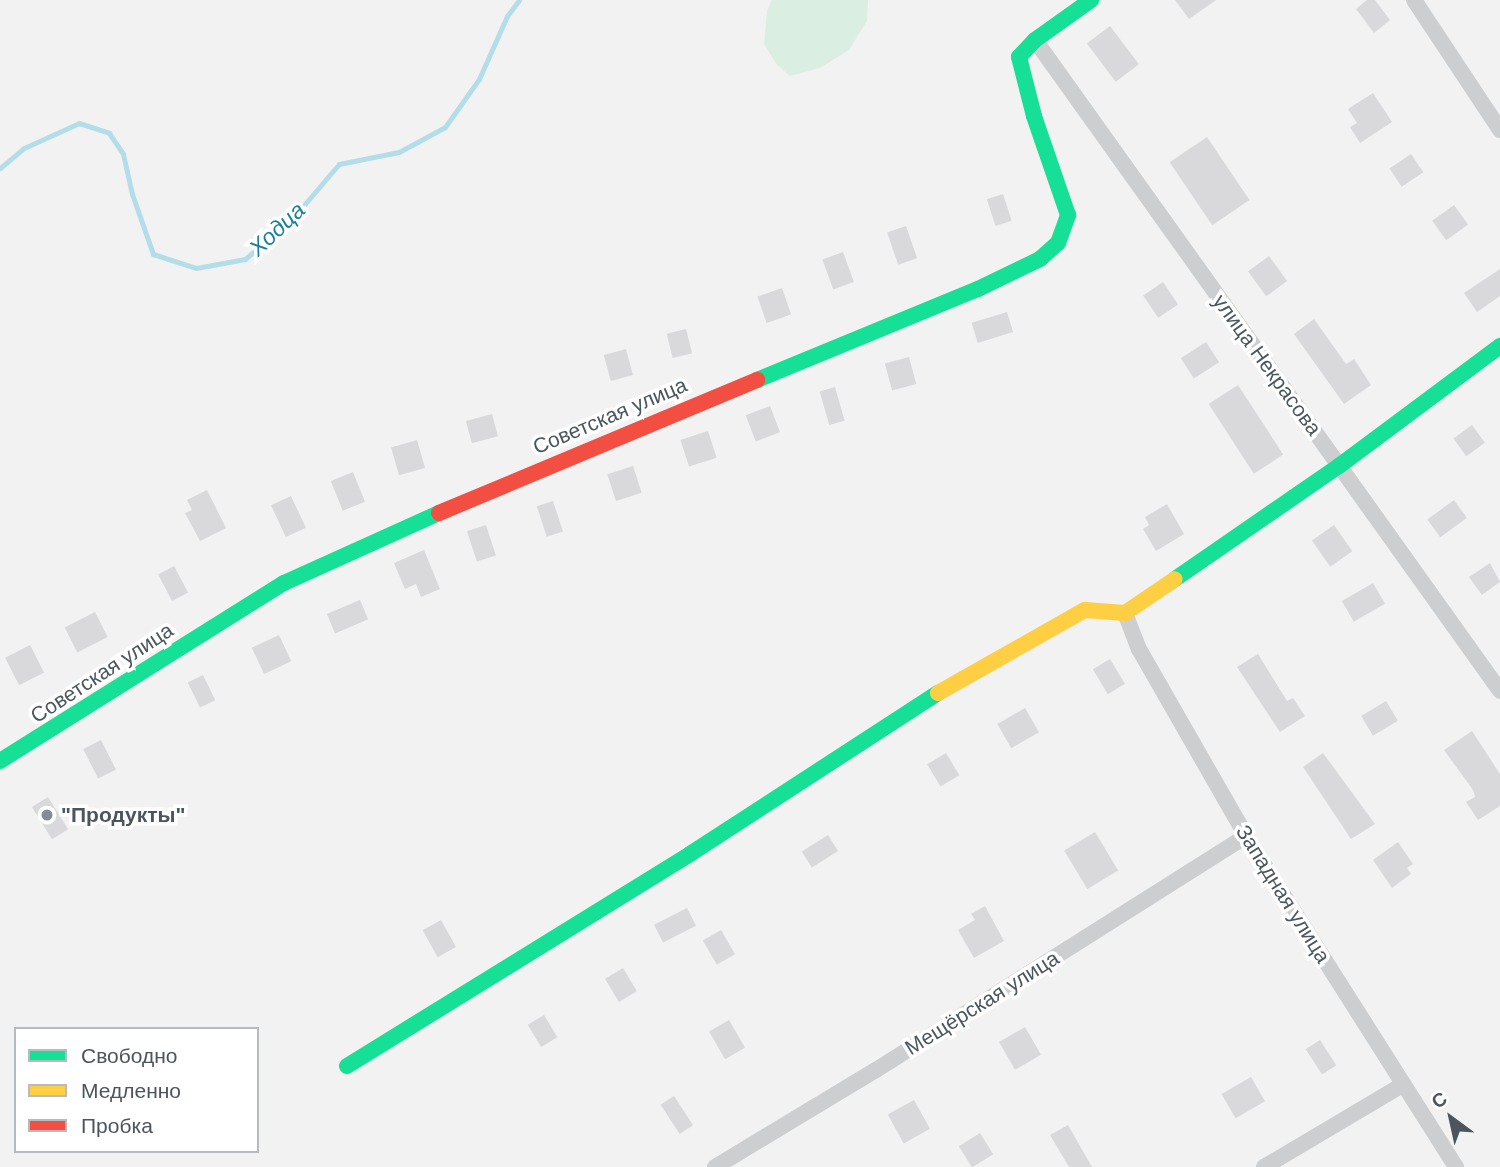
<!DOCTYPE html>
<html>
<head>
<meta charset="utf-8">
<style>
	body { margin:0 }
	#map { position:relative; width:1500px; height:1167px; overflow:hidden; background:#f3f2f2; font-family:Arial,sans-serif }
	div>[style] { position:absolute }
	.green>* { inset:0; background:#daefe2 }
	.stream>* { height:5px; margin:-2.5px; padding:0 2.5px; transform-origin:2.5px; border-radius:2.5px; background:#b3dde9 }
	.building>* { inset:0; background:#d9d9db; transform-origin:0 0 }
	.street>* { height:16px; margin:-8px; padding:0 8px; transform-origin:8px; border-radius:8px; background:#ccced0 }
	.fast>* { height:16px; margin:-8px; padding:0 8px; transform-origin:8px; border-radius:8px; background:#16e098 }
	.slow>* { height:16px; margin:-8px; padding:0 8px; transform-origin:8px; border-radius:8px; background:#ffcf43 }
	.jam>* { height:16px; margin:-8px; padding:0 8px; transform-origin:8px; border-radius:8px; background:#f24e42 }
	.dots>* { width:19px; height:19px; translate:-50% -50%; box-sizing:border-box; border:4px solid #fff; border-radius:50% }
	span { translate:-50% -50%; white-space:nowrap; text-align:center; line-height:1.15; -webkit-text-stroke:7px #fff; paint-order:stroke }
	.street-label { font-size:21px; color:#4b555d }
	.poi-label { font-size:21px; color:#4b555d; font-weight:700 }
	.left { translate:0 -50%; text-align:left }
	.water-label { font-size:23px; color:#1a7f9a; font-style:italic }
	.legend { position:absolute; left:14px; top:1027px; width:245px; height:126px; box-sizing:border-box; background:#fff; border:2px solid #b7bbbe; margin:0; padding:9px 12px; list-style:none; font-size:21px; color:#4b555d }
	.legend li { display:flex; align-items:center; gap:14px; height:35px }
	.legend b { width:35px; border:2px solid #b7bbbe }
	.north { position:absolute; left:1416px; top:1083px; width:70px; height:70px; -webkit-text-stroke:5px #fff; paint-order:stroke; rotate:327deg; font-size:19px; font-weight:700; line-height:28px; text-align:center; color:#4b555d }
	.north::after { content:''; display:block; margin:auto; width:24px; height:32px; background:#4b555d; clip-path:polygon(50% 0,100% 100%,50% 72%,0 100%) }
</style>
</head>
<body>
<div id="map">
	<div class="green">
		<i style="clip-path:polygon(772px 0,868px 0,867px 21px,849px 50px,820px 68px,790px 76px,777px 65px,764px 44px,767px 11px)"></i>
	</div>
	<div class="stream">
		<i style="left:0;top:168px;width:31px;rotate:-40deg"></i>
		<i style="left:24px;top:148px;width:60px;rotate:-24.4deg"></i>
		<i style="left:79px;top:123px;width:32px;rotate:18deg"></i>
		<i style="left:109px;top:133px;width:25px;rotate:56deg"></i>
		<i style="left:123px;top:154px;width:41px;rotate:77.3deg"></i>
		<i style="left:132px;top:194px;width:64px;rotate:70.7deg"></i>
		<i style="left:153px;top:254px;width:45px;rotate:18deg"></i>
		<i style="left:196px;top:268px;width:50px;rotate:-10.4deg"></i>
		<i style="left:245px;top:259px;width:62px;rotate:-40.4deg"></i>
		<i style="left:292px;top:219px;width:72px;rotate:-49.5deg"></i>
		<i style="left:339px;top:164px;width:61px;rotate:-11.3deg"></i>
		<i style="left:399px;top:152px;width:52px;rotate:-28.5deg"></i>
		<i style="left:445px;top:127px;width:59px;rotate:-54.7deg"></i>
		<i style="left:479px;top:79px;width:69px;rotate:-66deg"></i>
		<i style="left:507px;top:16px;width:20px;rotate:-53deg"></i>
	</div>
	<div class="building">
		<i style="clip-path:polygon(1175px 0,1216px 0,1189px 19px)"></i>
		<i style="clip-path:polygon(1367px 0,1375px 0,1390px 20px,1374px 33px,1356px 9px)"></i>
		<i style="left:1110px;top:26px;width:48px;height:29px;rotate:53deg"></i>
		<i style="clip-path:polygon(1373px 93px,1392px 122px,1360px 143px,1350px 127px,1357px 123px,1348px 109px)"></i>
		<i style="left:1207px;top:137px;width:76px;height:45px;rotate:56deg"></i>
		<i style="left:1411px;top:154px;width:22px;height:26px;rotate:56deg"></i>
		<i style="left:1003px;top:194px;width:28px;height:17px;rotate:72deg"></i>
		<i style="left:1454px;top:205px;width:24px;height:27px;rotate:54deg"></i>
		<i style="left:906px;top:226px;width:34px;height:20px;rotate:71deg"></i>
		<i style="left:843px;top:252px;width:32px;height:22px;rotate:70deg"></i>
		<i style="left:1269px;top:256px;width:31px;height:26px;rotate:54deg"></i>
		<i style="clip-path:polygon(1500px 269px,1500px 296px,1477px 312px,1464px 293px)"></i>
		<i style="left:1163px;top:282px;width:27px;height:24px;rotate:56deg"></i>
		<i style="left:782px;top:288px;width:28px;height:26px;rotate:71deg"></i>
		<i style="left:1007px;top:312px;width:21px;height:37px;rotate:73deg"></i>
		<i style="clip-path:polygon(1314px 319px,1346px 364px,1354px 359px,1371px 385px,1344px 404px,1294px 334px)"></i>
		<i style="left:686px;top:329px;width:25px;height:20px;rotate:76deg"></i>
		<i style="left:1206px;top:342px;width:24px;height:30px;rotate:57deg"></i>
		<i style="left:626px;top:349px;width:27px;height:23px;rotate:75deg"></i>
		<i style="left:909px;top:357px;width:28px;height:25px;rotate:75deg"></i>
		<i style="left:1238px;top:385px;width:83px;height:35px;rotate:57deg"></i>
		<i style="left:835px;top:387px;width:35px;height:16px;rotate:74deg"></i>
		<i style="left:770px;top:406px;width:28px;height:26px;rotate:69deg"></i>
		<i style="left:492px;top:414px;width:23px;height:27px;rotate:75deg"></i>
		<i style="left:1472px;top:425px;width:22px;height:23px;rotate:54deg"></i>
		<i style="left:708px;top:431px;width:28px;height:29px;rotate:72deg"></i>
		<i style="left:417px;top:440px;width:29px;height:27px;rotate:74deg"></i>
		<i style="left:633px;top:466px;width:28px;height:27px;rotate:72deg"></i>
		<i style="left:353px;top:472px;width:32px;height:24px;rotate:68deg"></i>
		<i style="clip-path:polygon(207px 490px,226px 528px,200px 541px,185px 513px,192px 510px,187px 500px)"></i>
		<i style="left:291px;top:496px;width:35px;height:22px;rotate:65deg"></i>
		<i style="left:1454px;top:500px;width:22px;height:33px;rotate:54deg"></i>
		<i style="left:553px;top:501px;width:32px;height:17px;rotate:72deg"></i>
		<i style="clip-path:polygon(1167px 504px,1184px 534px,1156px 551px,1143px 529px,1149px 525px,1145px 517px)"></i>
		<i style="left:486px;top:525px;width:32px;height:20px;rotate:72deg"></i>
		<i style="left:1334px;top:525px;width:32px;height:27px;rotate:55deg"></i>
		<i style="clip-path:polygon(424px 550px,440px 589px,421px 597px,416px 584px,405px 589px,394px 563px)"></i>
		<i style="clip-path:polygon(1490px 563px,1500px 582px,1482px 595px,1469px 577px)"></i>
		<i style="left:174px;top:566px;width:30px;height:18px;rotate:62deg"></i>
		<i style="left:1373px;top:583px;width:24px;height:36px;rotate:60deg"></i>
		<i style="left:360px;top:600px;width:21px;height:36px;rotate:67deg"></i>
		<i style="left:95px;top:612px;width:28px;height:34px;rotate:63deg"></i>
		<i style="left:279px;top:635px;width:29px;height:30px;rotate:65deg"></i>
		<i style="left:30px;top:645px;width:31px;height:28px;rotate:63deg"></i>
		<i style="clip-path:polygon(1258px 654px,1287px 701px,1293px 698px,1305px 716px,1280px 732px,1237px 667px)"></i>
		<i style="left:1110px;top:659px;width:29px;height:20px;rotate:59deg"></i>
		<i style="left:203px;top:675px;width:28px;height:17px;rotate:64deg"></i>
		<i style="left:1386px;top:701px;width:23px;height:29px;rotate:59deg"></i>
		<i style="left:1025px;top:708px;width:28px;height:32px;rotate:60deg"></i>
		<i style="clip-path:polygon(1472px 731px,1500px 774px,1500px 806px,1478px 820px,1466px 802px,1475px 797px,1473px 790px,1444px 750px)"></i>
		<i style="left:101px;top:740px;width:33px;height:20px;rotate:63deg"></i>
		<i style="left:946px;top:753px;width:26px;height:22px;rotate:59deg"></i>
		<i style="clip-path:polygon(1323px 753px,1375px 824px,1351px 839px,1303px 767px)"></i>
		<i style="left:48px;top:797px;width:38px;height:19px;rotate:58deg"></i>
		<i style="left:1095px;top:832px;width:45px;height:36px;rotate:59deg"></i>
		<i style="left:828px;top:835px;width:19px;height:31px;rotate:58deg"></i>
		<i style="clip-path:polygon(1398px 842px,1413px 864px,1407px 868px,1411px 874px,1392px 888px,1373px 860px)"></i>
		<i style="clip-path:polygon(985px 906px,1004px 941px,974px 958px,958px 930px,975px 920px,971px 914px)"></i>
		<i style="left:687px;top:908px;width:20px;height:37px;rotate:63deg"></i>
		<i style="left:441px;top:920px;width:31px;height:21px;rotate:61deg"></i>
		<i style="left:721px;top:930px;width:28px;height:21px;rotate:60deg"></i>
		<i style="left:623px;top:968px;width:27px;height:21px;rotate:59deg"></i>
		<i style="left:544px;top:1015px;width:26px;height:19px;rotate:59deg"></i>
		<i style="left:729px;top:1020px;width:32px;height:23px;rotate:60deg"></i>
		<i style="left:1025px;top:1027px;width:32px;height:30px;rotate:60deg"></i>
		<i style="left:1320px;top:1040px;width:30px;height:17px;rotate:57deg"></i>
		<i style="left:1251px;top:1077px;width:28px;height:34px;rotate:60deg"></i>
		<i style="left:674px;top:1096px;width:35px;height:16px;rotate:57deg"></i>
		<i style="left:914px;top:1100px;width:33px;height:30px;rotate:61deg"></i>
		<i style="clip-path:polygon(1068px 1125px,1092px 1167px,1069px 1167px,1050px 1135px)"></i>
		<i style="left:980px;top:1133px;width:25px;height:25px;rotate:58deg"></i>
	</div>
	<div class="street">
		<i style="left:1414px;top:0;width:156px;rotate:56.5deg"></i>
		<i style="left:1035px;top:40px;width:800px;rotate:54.46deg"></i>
		<i style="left:1125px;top:613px;width:39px;rotate:69deg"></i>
		<i style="left:1139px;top:649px;width:215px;rotate:60.2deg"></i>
		<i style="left:1246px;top:836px;width:392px;rotate:57.6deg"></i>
		<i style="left:715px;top:1167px;width:188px;rotate:-31.1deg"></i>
		<i style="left:876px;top:1070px;width:438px;rotate:-32.3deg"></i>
		<i style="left:1264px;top:1167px;width:161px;rotate:-30.7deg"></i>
	</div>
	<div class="fast">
		<i style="left:757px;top:380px;width:239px;rotate:-22.4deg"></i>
		<i style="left:978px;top:289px;width:69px;rotate:-25.8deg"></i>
		<i style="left:1040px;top:259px;width:24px;rotate:-42deg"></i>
		<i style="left:1058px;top:243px;width:30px;rotate:-70deg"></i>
		<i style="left:1068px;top:215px;width:105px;rotate:-109deg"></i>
		<i style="left:1034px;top:116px;width:61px;rotate:-104.3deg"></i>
		<i style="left:1019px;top:57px;width:23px;rotate:-47deg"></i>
		<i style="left:1035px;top:40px;width:69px;rotate:-35.5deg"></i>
		<i style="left:1175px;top:579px;width:199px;rotate:-34.6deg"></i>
		<i style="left:1339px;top:466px;width:201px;rotate:-36.7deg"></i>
		<i style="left:0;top:761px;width:335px;rotate:-32.1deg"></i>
		<i style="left:284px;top:583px;width:170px;rotate:-24.3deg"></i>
		<i style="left:347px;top:1066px;width:403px;rotate:-31.7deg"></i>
		<i style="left:690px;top:854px;width:296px;rotate:-33deg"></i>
	</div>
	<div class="slow">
		<i style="left:938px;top:693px;width:169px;rotate:-29.5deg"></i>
		<i style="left:1085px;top:610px;width:40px;rotate:4.3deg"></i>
		<i style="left:1125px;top:613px;width:60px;rotate:-34.2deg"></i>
	</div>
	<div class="jam">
		<i style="left:439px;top:513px;width:345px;rotate:-22.7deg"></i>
	</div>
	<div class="dots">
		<i style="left:47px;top:815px;background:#868c91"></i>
	</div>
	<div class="street-label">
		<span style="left:1267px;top:365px;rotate:54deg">улица Некрасова</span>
		<span style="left:610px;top:416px;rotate:-23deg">Советская улица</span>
		<span style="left:102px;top:673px;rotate:-33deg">Советская улица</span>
		<span style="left:1283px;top:894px;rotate:58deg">Западная улица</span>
		<span style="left:982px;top:1003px;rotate:-32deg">Мещёрская улица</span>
	</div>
	<div class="poi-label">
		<span class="left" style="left:61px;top:815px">"Продукты"</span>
	</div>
	<div class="water-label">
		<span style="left:277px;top:229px;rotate:-43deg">Ходца</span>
	</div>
	<ul class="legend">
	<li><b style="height:9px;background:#16e098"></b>Свободно</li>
	<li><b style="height:9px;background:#ffcf43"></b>Медленно</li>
	<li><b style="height:9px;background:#f24e42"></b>Пробка</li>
	</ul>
	<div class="north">С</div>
</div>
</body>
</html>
